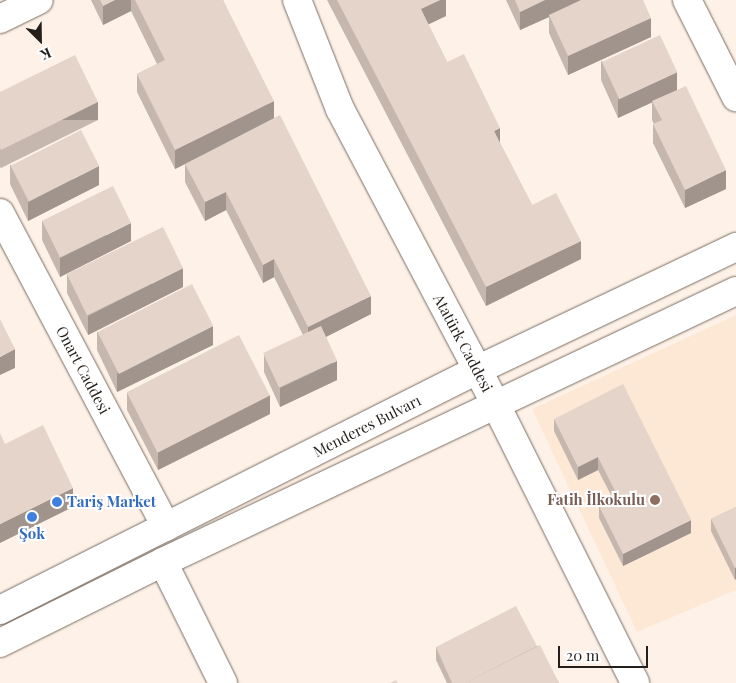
<!DOCTYPE html>
<html>
<head>
<meta charset="utf-8">
<style>
	body { margin:0 }
	#map { position:relative; width:736px; height:683px; overflow:hidden; background:#fef2e8; font-family:"Playfair Display",serif }
	div>[style] { position:absolute }
	.built>* { inset:0; background:#fde8d6 }
	.roads { filter:drop-shadow(0 0 1px #796c61) drop-shadow(0 0 1px #796c61) }
	.street>* { height:28px; margin:-14px; padding:0 14px; transform-origin:14px; border-radius:14px; background:#fff }
	.secondary>* { height:28px; margin:-14px; padding:0 14px; transform-origin:14px; border-radius:14px; background:#fff }
	.wall>* { inset:0; background:#c5b6ae }
	.shaded-wall>* { inset:0; background:#a0948d; transform-origin:0 0 }
	.building>* { inset:0; background:#e5d4ca; transform-origin:0 0 }
	.dots>* { width:14px; height:14px; translate:-50% -50%; box-sizing:border-box; border:2px solid #fff; border-radius:50% }
	span { translate:-50% -50%; white-space:nowrap; text-align:center; line-height:1.15; -webkit-text-stroke:4px #fff; paint-order:stroke }
	.street-label { font-size:15px; color:#241f1b }
	.education-label { font-size:15px; color:#785e54; font-weight:700 }
	.right { translate:-100% -50%; text-align:right }
	.shop-label { font-size:15px; color:#366cbe; font-weight:700 }
	.left { translate:0 -50%; text-align:left }
	.north { position:absolute; left:15px; top:15px; width:50px; height:50px; -webkit-text-stroke:4px #fff; paint-order:stroke; rotate:157deg; font-size:14px; font-weight:700; line-height:20px; text-align:center; color:#241f1b }
	.north::after { content:''; display:block; margin:auto; width:18px; height:22px; background:#241f1b; clip-path:polygon(50% 0,100% 100%,50% 72%,0 100%) }
	.scale { position:absolute; left:558px; top:646px; width:90px; height:22px; box-sizing:border-box; border:2px solid #241f1b; border-top:0; padding-left:6px; font-size:15px; line-height:18px; white-space:nowrap; color:#241f1b; -webkit-text-stroke:4px #fff; paint-order:stroke }
</style>
</head>
<body>
<div id="map">
	<div class="built">
		<i style="clip-path:polygon(736px 315px,736px 590px,637px 632px,532px 409px)"></i>
	</div>
	<div class="roads">
		<div class="street">
			<i style="left:687px;top:0;width:109px;rotate:63.2deg"></i>
			<i style="left:0;top:19px;width:43px;rotate:-26deg"></i>
		</div>
		<div class="secondary">
			<i style="left:297px;top:0;width:117px;rotate:68.5deg"></i>
			<i style="left:340px;top:109px;width:332px;rotate:62.2deg"></i>
			<i style="left:495px;top:403px;width:313px;rotate:63.4deg"></i>
			<i style="left:0;top:213px;width:355px;rotate:62.1deg"></i>
			<i style="left:163px;top:562px;width:135px;rotate:63.6deg"></i>
			<i style="left:0;top:610px;width:534px;rotate:-26.71deg"></i>
			<i style="left:477px;top:370px;width:287px;rotate:-25.4deg"></i>
			<i style="left:0;top:643px;width:182px;rotate:-26.4deg"></i>
			<i style="left:163px;top:562px;width:634px;rotate:-25.31deg"></i>
		</div>
	</div>
	<div class="wall">
		<i style="clip-path:polygon(91px 0,223px 0,274px 119px,371px 314px,326px 337px,337px 380px,280px 407px,264px 372px,264px 354px,303px 335px,274px 277px,263px 283px,226px 210px,205px 221px,185px 182px,185px 164px,175px 169px,137px 92px,137px 74px,157px 64px,131px 11px,103px 25px)"></i>
		<i style="clip-path:polygon(327px 0,446px 0,446px 16px,428px 24px,447px 62px,500px 143px,532px 205px,581px 259px,486px 306px)"></i>
		<i style="clip-path:polygon(506px 0,643px 0,651px 37px,568px 75px,549px 33px,549px 17px,520px 30px)"></i>
		<i style="clip-path:polygon(601px 61px,677px 90px,726px 189px,685px 208px,653px 143px,653px 124px,654px 124px,652px 120px,652px 102px,618px 118px,601px 80px)"></i>
		<i style="clip-path:polygon(0 92px,98px 120px,1px 168px,0 167px)"></i>
		<i style="clip-path:polygon(10px 165px,99px 185px,28px 221px,10px 184px)"></i>
		<i style="clip-path:polygon(42px 221px,131px 241px,60px 277px,42px 240px)"></i>
		<i style="clip-path:polygon(67px 274px,183px 287px,88px 335px,67px 293px)"></i>
		<i style="clip-path:polygon(97px 332px,213px 345px,117px 392px,97px 350px)"></i>
		<i style="clip-path:polygon(127px 392px,270px 414px,158px 470px,127px 410px)"></i>
		<i style="clip-path:polygon(554px 419px,691px 533px,623px 566px,599px 518px,599px 506px,613px 499px,598px 470px,578px 480px,554px 431px)"></i>
		<i style="clip-path:polygon(736px 507px,735px 580px,711px 531px,711px 519px)"></i>
		<i style="clip-path:polygon(537px 646px,559px 683px,447px 683px,436px 660px,436px 647px)"></i>
	</div>
	<div class="shaded-wall">
		<i style="clip-path:polygon(115px 0,131px 0,131px 11px,103px 25px,103px 6px)"></i>
		<i style="clip-path:polygon(440px 0,446px 0,446px 16px,421px 28px,421px 9px)"></i>
		<i style="clip-path:polygon(545px 0,585px 0,549px 15px,549px 17px,520px 30px,520px 12px)"></i>
		<i style="clip-path:polygon(651px 18px,651px 37px,568px 75px,568px 56px)"></i>
		<i style="clip-path:polygon(677px 72px,677px 91px,618px 118px,618px 99px)"></i>
		<i style="clip-path:polygon(274px 101px,274px 120px,175px 169px,175px 150px)"></i>
		<i style="left:98px;top:102px;width:18px;height:108px;rotate:90deg"></i>
		<i style="clip-path:polygon(500px 128px,500px 147px,494px 131px)"></i>
		<i style="clip-path:polygon(99px 166px,99px 185px,28px 221px,28px 202px)"></i>
		<i style="clip-path:polygon(726px 170px,726px 189px,685px 208px,685px 190px)"></i>
		<i style="clip-path:polygon(226px 192px,226px 210px,205px 221px,205px 202px)"></i>
		<i style="clip-path:polygon(131px 223px,131px 241px,60px 277px,60px 258px)"></i>
		<i style="clip-path:polygon(581px 241px,581px 259px,486px 306px,486px 287px)"></i>
		<i style="clip-path:polygon(274px 259px,274px 277px,263px 283px,263px 265px)"></i>
		<i style="clip-path:polygon(183px 268px,183px 287px,88px 335px,88px 316px)"></i>
		<i style="clip-path:polygon(371px 296px,371px 314px,308px 346px,308px 327px)"></i>
		<i style="clip-path:polygon(213px 326px,213px 345px,117px 392px,117px 373px)"></i>
		<i style="clip-path:polygon(15px 349px,15px 368px,0 375px,0 357px)"></i>
		<i style="clip-path:polygon(337px 361px,337px 380px,280px 407px,280px 388px)"></i>
		<i style="clip-path:polygon(270px 395px,270px 414px,158px 470px,158px 452px)"></i>
		<i style="clip-path:polygon(598px 457px,598px 470px,578px 480px,578px 467px)"></i>
		<i style="clip-path:polygon(73px 488px,73px 507px,0 543px,0 524px)"></i>
		<i style="clip-path:polygon(691px 520px,691px 533px,623px 566px,623px 554px)"></i>
		<i style="clip-path:polygon(736px 567px,736px 579px,735px 580px,735px 568px)"></i>
	</div>
	<div class="building">
		<i style="clip-path:polygon(100px 0,115px 0,103px 6px)"></i>
		<i style="clip-path:polygon(135px 0,223px 0,274px 101px,175px 150px,137px 74px,165px 60px)"></i>
		<i style="clip-path:polygon(337px 0,440px 0,421px 9px,447px 62px,464px 54px,500px 128px,494px 131px,532px 205px,556px 193px,581px 241px,486px 287px)"></i>
		<i style="clip-path:polygon(515px 0,545px 0,520px 12px)"></i>
		<i style="clip-path:polygon(581px 0,643px 0,651px 18px,568px 56px,549px 15px)"></i>
		<i style="left:660px;top:35px;width:41px;height:64px;rotate:65deg"></i>
		<i style="clip-path:polygon(75px 55px,98px 102px,1px 150px,0 148px,0 92px)"></i>
		<i style="clip-path:polygon(686px 86px,726px 170px,685px 190px,653px 124px,662px 120px,652px 101px)"></i>
		<i style="clip-path:polygon(280px 115px,371px 296px,308px 327px,274px 259px,263px 265px,226px 192px,205px 202px,185px 164px)"></i>
		<i style="left:81px;top:130px;width:40px;height:79px;rotate:63deg"></i>
		<i style="left:113px;top:186px;width:41px;height:79px;rotate:64deg"></i>
		<i style="left:163px;top:227px;width:46px;height:107px;rotate:64deg"></i>
		<i style="left:192px;top:284px;width:47px;height:106px;rotate:63deg"></i>
		<i style="clip-path:polygon(0 319px,15px 349px,0 357px)"></i>
		<i style="left:321px;top:326px;width:38px;height:64px;rotate:65deg"></i>
		<i style="left:239px;top:335px;width:68px;height:126px;rotate:63deg"></i>
		<i style="clip-path:polygon(623px 384px,691px 520px,623px 554px,599px 506px,618px 497px,598px 457px,578px 467px,554px 419px)"></i>
		<i style="clip-path:polygon(43px 425px,73px 488px,0 524px,0 433px,5px 444px)"></i>
		<i style="clip-path:polygon(736px 507px,736px 567px,735px 568px,711px 519px)"></i>
		<i style="clip-path:polygon(516px 606px,537px 646px,465px 683px,452px 683px,436px 647px)"></i>
		<i style="clip-path:polygon(540px 645px,559px 683px,465px 683px)"></i>
		<i style="clip-path:polygon(396px 680px,398px 683px,390px 683px)"></i>
	</div>
	<div class="dots">
		<i style="left:655px;top:500px;background:#8d6e63"></i>
		<i style="left:57px;top:502px;background:#3f7fe0"></i>
		<i style="left:32px;top:517px;background:#3f7fe0"></i>
	</div>
	<div class="street-label">
		<span style="left:463px;top:343px;rotate:62deg">Atatürk Caddesi</span>
		<span style="left:83px;top:370px;rotate:62deg">Onart Caddesi</span>
		<span style="left:367px;top:426px;rotate:-27deg">Menderes Bulvarı</span>
	</div>
	<div class="education-label">
		<span class="right" style="left:645px;top:500px">Fatih İlkokulu</span>
	</div>
	<div class="shop-label">
		<span class="left" style="left:67px;top:502px">Tariş Market</span>
		<span style="left:32px;top:534px">Şok</span>
	</div>
	<div class="north">K</div>
	<div class="scale">20 m</div>
</div>
</body>
</html>
